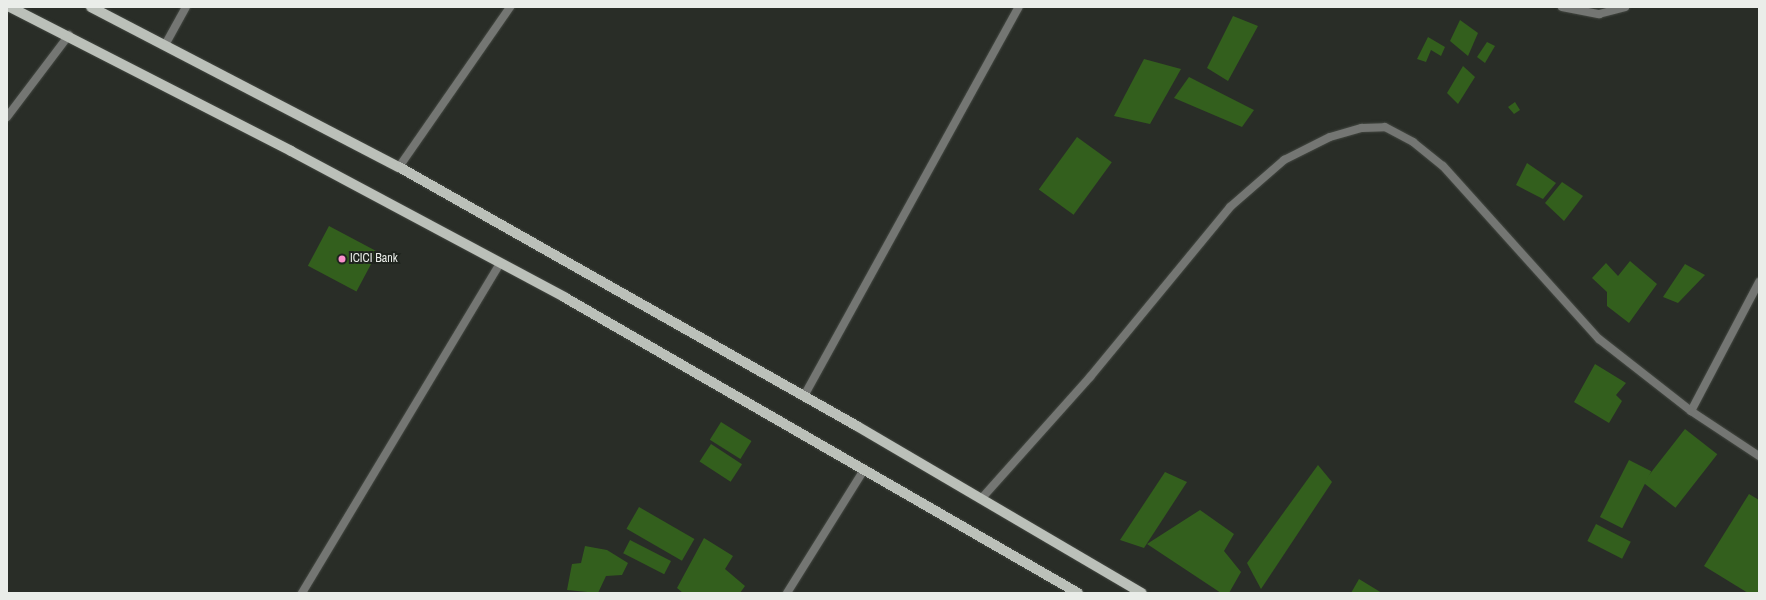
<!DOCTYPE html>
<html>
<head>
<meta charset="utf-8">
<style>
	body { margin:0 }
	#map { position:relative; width:1766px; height:600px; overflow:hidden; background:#292d27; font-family:"Archivo Narrow",sans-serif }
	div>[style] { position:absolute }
	.building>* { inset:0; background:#335f1d; transform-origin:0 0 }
	.roads { filter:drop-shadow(0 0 1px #444842) drop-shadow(0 0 1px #444842) }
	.minor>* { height:8px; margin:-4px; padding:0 4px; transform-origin:4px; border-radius:4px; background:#747673 }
	.primary>* { height:10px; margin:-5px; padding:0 5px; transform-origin:5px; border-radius:5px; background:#bbc0b9 }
	.dots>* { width:11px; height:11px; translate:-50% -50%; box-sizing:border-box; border:2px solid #1f241e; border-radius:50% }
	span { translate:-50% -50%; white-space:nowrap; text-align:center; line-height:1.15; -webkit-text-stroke:4px #1f241e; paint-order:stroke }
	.poi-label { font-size:12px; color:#eaede9 }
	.left { translate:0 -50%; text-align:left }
	.frame { position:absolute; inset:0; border:8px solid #eaede9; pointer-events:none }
</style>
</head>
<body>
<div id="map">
	<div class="building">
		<i style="clip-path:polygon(1233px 16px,1258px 26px,1228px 81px,1207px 68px)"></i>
		<i style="clip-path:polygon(1460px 20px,1478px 33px,1468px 56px,1450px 41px)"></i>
		<i style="clip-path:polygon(1428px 37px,1445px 47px,1441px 56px,1431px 50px,1426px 62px,1417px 59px)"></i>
		<i style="clip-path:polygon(1487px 42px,1495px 46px,1485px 63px,1477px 57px)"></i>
		<i style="clip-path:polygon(1144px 59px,1181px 69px,1150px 124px,1114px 116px)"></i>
		<i style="clip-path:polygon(1463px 66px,1475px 77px,1458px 104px,1447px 93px)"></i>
		<i style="clip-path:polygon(1189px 77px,1254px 110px,1242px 127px,1174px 98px)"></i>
		<i style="clip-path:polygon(1515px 102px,1520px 110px,1514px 114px,1508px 107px)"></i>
		<i style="left:1077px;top:137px;width:43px;height:65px;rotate:36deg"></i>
		<i style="clip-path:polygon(1527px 163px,1556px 183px,1543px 199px,1516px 185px)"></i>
		<i style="clip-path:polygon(1562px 182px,1583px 196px,1564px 221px,1545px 203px)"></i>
		<i style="left:329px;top:226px;width:55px;height:45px;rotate:28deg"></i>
		<i style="clip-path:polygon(1630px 261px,1657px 284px,1629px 323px,1607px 306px,1607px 292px,1592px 278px,1606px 263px,1618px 276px)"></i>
		<i style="clip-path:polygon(1685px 264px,1705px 275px,1678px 303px,1663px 297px)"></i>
		<i style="clip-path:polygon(1595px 364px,1626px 383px,1616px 395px,1622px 401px,1609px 423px,1574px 402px)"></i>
		<i style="left:721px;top:422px;width:36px;height:21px;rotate:32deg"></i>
		<i style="left:1685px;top:429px;width:41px;height:68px;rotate:38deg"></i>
		<i style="left:711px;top:444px;width:37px;height:21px;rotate:33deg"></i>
		<i style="left:1629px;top:460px;width:25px;height:64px;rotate:27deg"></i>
		<i style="clip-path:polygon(1318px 465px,1332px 482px,1261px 589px,1247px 563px)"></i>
		<i style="clip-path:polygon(1165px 472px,1187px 482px,1144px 548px,1120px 540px)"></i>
		<i style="clip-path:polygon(1749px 494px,1759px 500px,1759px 593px,1748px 593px,1704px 566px)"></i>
		<i style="left:639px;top:507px;width:64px;height:25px;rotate:30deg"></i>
		<i style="clip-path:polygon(1200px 510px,1234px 534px,1224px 551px,1241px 572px,1229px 593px,1221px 593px,1147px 544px)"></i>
		<i style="left:1596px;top:524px;width:39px;height:19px;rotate:27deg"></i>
		<i style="clip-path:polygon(704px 538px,733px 556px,725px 569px,745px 586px,740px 593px,683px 593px,677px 588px)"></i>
		<i style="left:630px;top:540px;width:46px;height:15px;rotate:27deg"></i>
		<i style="clip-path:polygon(585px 546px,607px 550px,628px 563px,622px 575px,606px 576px,598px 593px,567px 590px,572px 564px,581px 563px)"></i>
		<i style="clip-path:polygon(1359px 579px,1382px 593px,1351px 593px)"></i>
	</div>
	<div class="roads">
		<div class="minor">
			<i style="left:1562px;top:7px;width:38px;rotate:11deg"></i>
			<i style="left:1599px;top:14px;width:27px;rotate:-15deg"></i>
			<i style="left:165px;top:45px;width:43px;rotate:-61.1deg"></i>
			<i style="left:7px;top:117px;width:103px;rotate:-52.9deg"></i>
			<i style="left:399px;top:167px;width:195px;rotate:-55.2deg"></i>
			<i style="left:804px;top:396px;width:444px;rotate:-61.1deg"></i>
			<i style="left:1691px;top:411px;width:146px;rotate:-62.2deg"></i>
			<i style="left:981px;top:499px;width:164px;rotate:-48.2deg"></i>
			<i style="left:1090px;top:377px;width:220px;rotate:-50.5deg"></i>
			<i style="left:1230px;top:207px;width:72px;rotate:-41deg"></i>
			<i style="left:1284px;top:160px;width:51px;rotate:-26.6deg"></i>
			<i style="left:1330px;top:137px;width:33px;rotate:-16deg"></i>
			<i style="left:1362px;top:128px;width:23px;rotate:-2deg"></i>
			<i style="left:1385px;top:127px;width:32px;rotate:28deg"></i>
			<i style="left:1413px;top:142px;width:38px;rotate:39deg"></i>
			<i style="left:1443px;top:166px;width:233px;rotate:48deg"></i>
			<i style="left:1599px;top:339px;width:117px;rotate:38deg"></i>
			<i style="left:1691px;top:411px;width:82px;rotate:33.5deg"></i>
			<i style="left:302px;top:593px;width:385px;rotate:-59deg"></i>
			<i style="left:787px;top:593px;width:145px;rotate:-58deg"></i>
		</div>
		<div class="primary">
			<i style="left:10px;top:7px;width:316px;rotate:27.1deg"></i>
			<i style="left:291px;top:151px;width:310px;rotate:28.1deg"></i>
			<i style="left:564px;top:297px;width:593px;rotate:29.94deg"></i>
			<i style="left:91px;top:7px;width:347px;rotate:27.5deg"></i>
			<i style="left:399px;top:167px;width:526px;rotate:29.49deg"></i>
			<i style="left:857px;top:426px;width:330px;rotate:30.4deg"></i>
		</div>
	</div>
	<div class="dots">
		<i style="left:342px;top:259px;background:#f98fc9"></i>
	</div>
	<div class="poi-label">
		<span class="left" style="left:350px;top:259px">ICICI Bank</span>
	</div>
	<div class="frame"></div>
</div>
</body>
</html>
